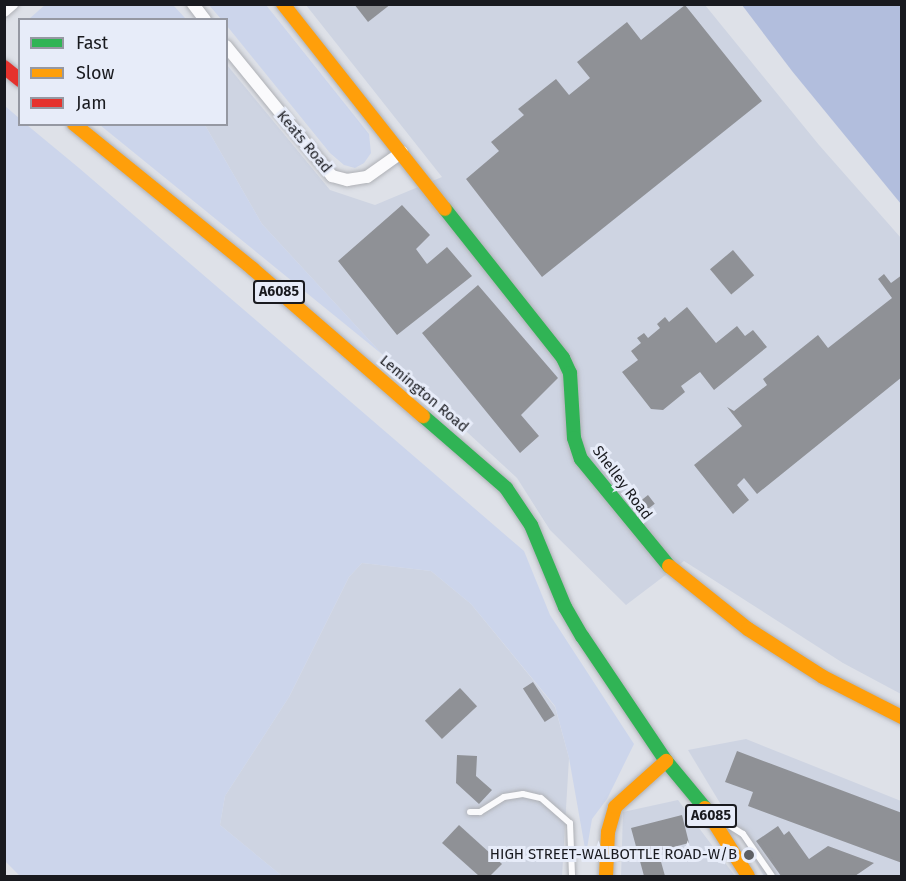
<!DOCTYPE html>
<html>
<head>
<meta charset="utf-8">
<style>
	body { margin:0 }
	#map { position:relative; width:906px; height:881px; overflow:hidden; background:#dee1e8; font-family:"Fira Sans",sans-serif }
	div>[style] { position:absolute }
	.built>* { inset:0; background:#ced4e2 }
	.green>* { inset:0; background:#ccd5eb }
	.water>* { inset:0; background:#b2bedd }
	.building>* { inset:0; background:#8f9196; transform-origin:0 0 }
	.roads { filter:drop-shadow(0 0 2px #aeb0b5) drop-shadow(0 0 2px #aeb0b5) }
	.lane>* { height:6px; margin:-3px; padding:0 3px; transform-origin:3px; border-radius:3px; background:#fafafc }
	.street>* { height:12px; margin:-6px; padding:0 6px; transform-origin:6px; border-radius:6px; background:#fafafc }
	.fast>* { height:14px; margin:-7px; padding:0 7px; transform-origin:7px; border-radius:7px; background:#30b455 }
	.slow>* { height:14px; margin:-7px; padding:0 7px; transform-origin:7px; border-radius:7px; background:#ff9f0a }
	.jam>* { height:14px; margin:-7px; padding:0 7px; transform-origin:7px; border-radius:7px; background:#e5322d }
	.dots>* { width:16px; height:16px; translate:-50% -50%; box-sizing:border-box; border:3px solid #e7ecf9; border-radius:50% }
	span { translate:-50% -50%; white-space:nowrap; text-align:center; line-height:1.15; -webkit-text-stroke:6px #e7ecf9; paint-order:stroke }
	.shield-label span { padding:2px 4px; background:#e7ecf9; border:2px solid; border-radius:4px; -webkit-text-stroke-width:0 }
	.shield-label { font-size:14px; color:#191a1f; font-weight:700 }
	.street-label { font-size:15px; color:#191a1f }
	.poi-label { font-size:15px; color:#191a1f }
	.right { translate:-100% -50%; text-align:right }
	.frame { position:absolute; inset:0; border:6px solid #191a1f; pointer-events:none }
	.legend { position:absolute; left:18px; top:18px; width:210px; height:108px; box-sizing:border-box; background:#e7ecf9; border:2px solid #9598a2; margin:0; padding:8px 10px; list-style:none; font-size:18px; color:#191a1f }
	.legend li { display:flex; align-items:center; gap:12px; height:30px }
	.legend b { width:30px; border:2px solid #9598a2 }
</style>
</head>
<body>
<div id="map">
	<div class="built">
		<i style="clip-path:polygon(306px 5px,705px 5px,819px 145px,901px 238px,901px 694px,843px 663px,684px 561px,626px 605px,550px 530px,517px 478px,383px 355px,262px 224px,205px 125px,226px 124px,227px 65px,330px 190px,375px 205px,442px 177px)"></i>
		<i style="clip-path:polygon(362px 563px,431px 571px,471px 604px,555px 707px,569px 758px,562px 876px,282px 876px,220px 825px,225px 796px,289px 697px,349px 577px)"></i>
		<i style="clip-path:polygon(746px 739px,901px 801px,901px 876px,764px 876px,688px 750px)"></i>
		<i style="clip-path:polygon(678px 800px,735px 876px,621px 876px,623px 812px)"></i>
	</div>
	<div class="green">
		<i style="clip-path:polygon(46px 4px,173px 5px,186px 19px,29px 19px)"></i>
		<i style="clip-path:polygon(209px 5px,266px 5px,369px 134px,371px 153px,364px 163px,355px 168px,344px 165px,330px 153px,227px 26px,226px 20px,221px 19px)"></i>
		<i style="clip-path:polygon(5px 106px,19px 118px,20px 124px,27px 125px,79px 168px,524px 551px,550px 615px,634px 744px,607px 799px,592px 819px,586px 854px,569px 758px,555px 706px,471px 604px,431px 571px,362px 563px,349px 577px,289px 697px,225px 796px,220px 825px,282px 876px,20px 876px,5px 861px)"></i>
		<i style="clip-path:polygon(100px 125px,205px 125px,262px 224px,383px 355px)"></i>
	</div>
	<div class="water">
		<i style="clip-path:polygon(742px 5px,901px 5px,901px 204px,792px 71px)"></i>
	</div>
	<div class="building">
		<i style="clip-path:polygon(354px 4px,391px 4px,368px 22px)"></i>
		<i style="clip-path:polygon(685px 5px,762px 101px,542px 277px,466px 179px,499px 151px,491px 142px,524px 115px,518px 109px,556px 79px,569px 95px,590px 78px,577px 62px,627px 22px,641px 40px)"></i>
		<i style="clip-path:polygon(402px 205px,430px 235px,416px 249px,427px 264px,447px 247px,472px 276px,397px 335px,338px 261px)"></i>
		<i style="left:733px;top:250px;width:33px;height:30px;rotate:50deg"></i>
		<i style="clip-path:polygon(884px 274px,891px 283px,902px 275px,902px 377px,757px 494px,744px 478px,737px 485px,749px 500px,733px 514px,694px 465px,742px 426px,727px 407px,734px 411px,767px 385px,763px 379px,818px 335px,828px 348px,892px 298px,878px 279px)"></i>
		<i style="clip-path:polygon(478px 285px,558px 378px,521px 415px,539px 436px,520px 453px,422px 333px)"></i>
		<i style="clip-path:polygon(687px 307px,716px 343px,737px 326px,745px 336px,753px 330px,767px 347px,714px 390px,700px 372px,681px 386px,685px 392px,663px 410px,651px 409px,622px 372px,638px 360px,631px 351px,641px 343px,637px 338px,644px 333px,648px 338px,660px 328px,657px 324px,665px 317px,669px 322px)"></i>
		<i style="left:648px;top:495px;width:11px;height:13px;rotate:52deg"></i>
		<i style="left:533px;top:682px;width:40px;height:12px;rotate:57deg"></i>
		<i style="left:460px;top:688px;width:25px;height:48px;rotate:47deg"></i>
		<i style="clip-path:polygon(737px 751px,902px 813px,902px 863px,748px 806px,753px 792px,725px 782px)"></i>
		<i style="clip-path:polygon(457px 755px,477px 756px,476px 776px,492px 790px,479px 804px,456px 783px)"></i>
		<i style="clip-path:polygon(682px 815px,689px 843px,658px 851px,665px 876px,644px 876px,631px 828px)"></i>
		<i style="clip-path:polygon(459px 825px,502px 864px,490px 876px,479px 876px,442px 843px)"></i>
		<i style="clip-path:polygon(778px 826px,784px 835px,789px 831px,809px 859px,828px 846px,874px 863px,855px 876px,781px 876px,756px 841px)"></i>
	</div>
	<div class="roads">
		<div class="lane">
			<i style="left:470px;top:812px;width:10px"></i>
			<i style="left:480px;top:812px;width:28px;rotate:-32deg"></i>
			<i style="left:504px;top:797px;width:19px;rotate:-9deg"></i>
			<i style="left:523px;top:794px;width:18px;rotate:13deg"></i>
			<i style="left:541px;top:798px;width:38px;rotate:41deg"></i>
			<i style="left:570px;top:823px;width:53px;rotate:87.8deg"></i>
			<i style="left:719px;top:819px;width:28px;rotate:32deg"></i>
			<i style="left:743px;top:834px;width:51px;rotate:55.4deg"></i>
		</div>
		<div class="street">
			<i style="left:193px;top:4px;width:20px;rotate:53deg"></i>
			<i style="left:4px;top:11px;width:11px;rotate:-41deg"></i>
			<i style="left:226px;top:46px;width:168px;rotate:50.8deg"></i>
			<i style="left:332px;top:176px;width:16px;rotate:15deg"></i>
			<i style="left:347px;top:180px;width:20px;rotate:-9deg"></i>
			<i style="left:367px;top:177px;width:43px;rotate:-35.5deg"></i>
		</div>
		<div class="fast">
			<i style="left:445px;top:209px;width:190px;rotate:51.6deg"></i>
			<i style="left:563px;top:358px;width:17px;rotate:65deg"></i>
			<i style="left:570px;top:373px;width:65px;rotate:86.5deg"></i>
			<i style="left:574px;top:438px;width:22px;rotate:72deg"></i>
			<i style="left:581px;top:459px;width:139px;rotate:50.6deg"></i>
			<i style="left:423px;top:416px;width:110px;rotate:40.9deg"></i>
			<i style="left:506px;top:488px;width:45px;rotate:56deg"></i>
			<i style="left:531px;top:525px;width:89px;rotate:67.5deg"></i>
			<i style="left:565px;top:607px;width:34px;rotate:60deg"></i>
			<i style="left:582px;top:636px;width:151px;rotate:56.1deg"></i>
			<i style="left:666px;top:761px;width:61px;rotate:50.3deg"></i>
		</div>
		<div class="slow">
			<i style="left:283px;top:4px;width:261px;rotate:51.7deg"></i>
			<i style="left:74px;top:124px;width:230px;rotate:39deg"></i>
			<i style="left:253px;top:269px;width:225px;rotate:40.9deg"></i>
			<i style="left:669px;top:566px;width:101px;rotate:38.6deg"></i>
			<i style="left:748px;top:629px;width:89px;rotate:32.6deg"></i>
			<i style="left:823px;top:677px;width:89px;rotate:26.9deg"></i>
			<i style="left:705px;top:808px;width:80px;rotate:57.7deg"></i>
			<i style="left:606px;top:876px;width:44px;rotate:-87.4deg"></i>
			<i style="left:608px;top:832px;width:26px;rotate:-74deg"></i>
			<i style="left:615px;top:807px;width:69px;rotate:-42deg"></i>
		</div>
		<div class="jam">
			<i style="left:4px;top:67px;width:21px;rotate:39deg"></i>
		</div>
	</div>
	<div class="dots">
		<i style="left:749px;top:855px;background:#5e6065"></i>
	</div>
	<div class="shield-label">
		<span style="left:279px;top:292px">A6085</span>
		<span style="left:711px;top:816px">A6085</span>
	</div>
	<div class="street-label">
		<span style="left:304px;top:142px;rotate:50deg">Keats Road</span>
		<span style="left:424px;top:394px;rotate:40deg">Lemington Road</span>
		<span style="left:622px;top:483px;rotate:53deg">Shelley Road</span>
	</div>
	<div class="poi-label">
		<span class="right" style="left:737px;top:855px">HIGH STREET-WALBOTTLE ROAD-W/B</span>
	</div>
	<div class="frame"></div>
	<ul class="legend">
	<li><b style="height:8px;background:#30b455"></b>Fast</li>
	<li><b style="height:8px;background:#ff9f0a"></b>Slow</li>
	<li><b style="height:8px;background:#e5322d"></b>Jam</li>
	</ul>
</div>
</body>
</html>
